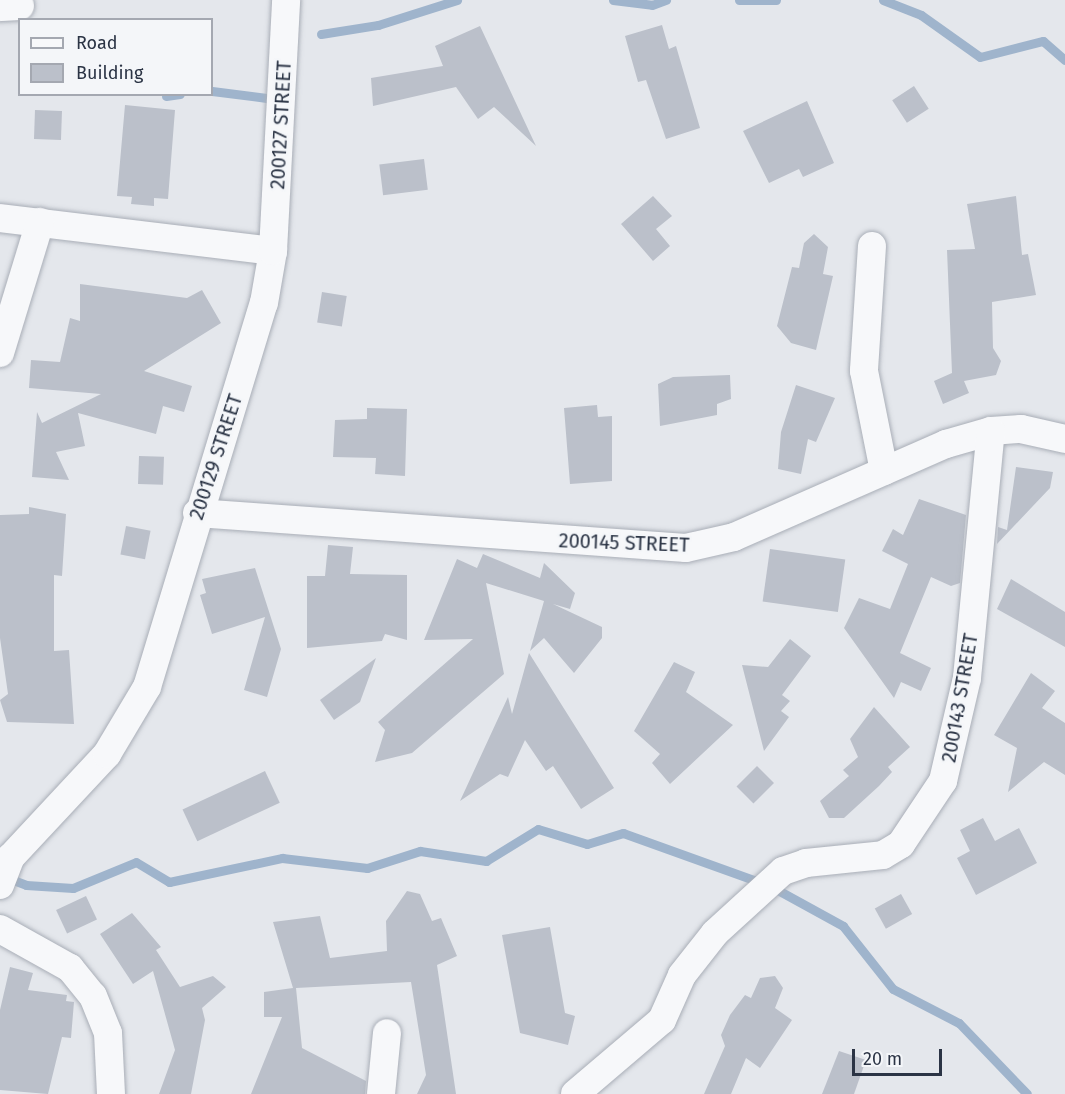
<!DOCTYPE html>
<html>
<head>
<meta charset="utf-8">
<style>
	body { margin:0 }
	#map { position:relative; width:1065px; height:1094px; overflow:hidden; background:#e4e7ec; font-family:"Fira Sans",sans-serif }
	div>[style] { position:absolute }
	.stream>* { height:9px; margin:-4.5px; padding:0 4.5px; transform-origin:4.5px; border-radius:4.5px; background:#9fb4cc }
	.building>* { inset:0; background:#bbc0ca; transform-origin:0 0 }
	.roads { filter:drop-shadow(0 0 2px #a9aeb7) drop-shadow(0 0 2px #a9aeb7) }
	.street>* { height:28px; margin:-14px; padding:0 14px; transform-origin:14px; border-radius:14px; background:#f7f8fa }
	span { translate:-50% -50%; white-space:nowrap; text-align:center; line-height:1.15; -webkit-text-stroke:4.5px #f4f6f9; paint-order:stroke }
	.street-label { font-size:20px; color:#2b3445 }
	.legend { position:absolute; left:18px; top:18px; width:195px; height:78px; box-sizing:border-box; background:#f4f6f9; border:2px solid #a4a8b1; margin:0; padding:8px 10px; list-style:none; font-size:18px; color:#2b3445 }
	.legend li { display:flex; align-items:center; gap:12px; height:30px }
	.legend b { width:30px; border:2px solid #a4a8b1 }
	.scale { position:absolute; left:852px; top:1049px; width:90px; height:27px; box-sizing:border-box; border:3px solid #2b3445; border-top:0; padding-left:8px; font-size:18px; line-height:21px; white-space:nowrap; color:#2b3445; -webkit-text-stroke:4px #f4f6f9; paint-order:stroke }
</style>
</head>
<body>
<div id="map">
	<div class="stream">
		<i style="left:613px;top:0;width:39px;rotate:7deg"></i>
		<i style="left:652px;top:5px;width:15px;rotate:-20deg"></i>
		<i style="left:739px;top:0;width:37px"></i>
		<i style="left:883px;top:0;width:41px;rotate:21.5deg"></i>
		<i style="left:921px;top:15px;width:72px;rotate:35.4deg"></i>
		<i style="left:980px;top:57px;width:65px;rotate:-14.3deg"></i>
		<i style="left:1043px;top:41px;width:29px;rotate:41deg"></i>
		<i style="left:321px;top:34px;width:58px;rotate:-9deg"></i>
		<i style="left:378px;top:25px;width:83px;rotate:-17.6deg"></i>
		<i style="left:212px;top:91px;width:55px;rotate:7.3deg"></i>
		<i style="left:166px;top:96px;width:14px;rotate:-8deg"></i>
		<i style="left:8px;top:878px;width:19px;rotate:21deg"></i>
		<i style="left:26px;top:885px;width:47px;rotate:3.7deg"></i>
		<i style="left:73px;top:888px;width:68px;rotate:-22.4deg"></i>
		<i style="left:136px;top:862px;width:39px;rotate:31deg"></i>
		<i style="left:169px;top:882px;width:116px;rotate:-12deg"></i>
		<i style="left:282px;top:858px;width:86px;rotate:6.7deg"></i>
		<i style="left:367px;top:868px;width:56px;rotate:-17.8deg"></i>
		<i style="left:420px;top:851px;width:67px;rotate:8.6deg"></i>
		<i style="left:486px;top:861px;width:61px;rotate:-31.6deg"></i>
		<i style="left:538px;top:829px;width:51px;rotate:17deg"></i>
		<i style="left:587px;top:844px;width:38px;rotate:-17deg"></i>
		<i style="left:623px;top:833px;width:148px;rotate:19.8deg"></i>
		<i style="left:774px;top:888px;width:79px;rotate:28.8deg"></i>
		<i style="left:843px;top:926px;width:80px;rotate:51.6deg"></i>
		<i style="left:893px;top:989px;width:74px;rotate:27.3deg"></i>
		<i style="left:959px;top:1023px;width:98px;rotate:46.2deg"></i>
	</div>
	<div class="building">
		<i style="clip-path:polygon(662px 25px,669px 49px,676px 46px,700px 128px,666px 139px,646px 80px,638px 82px,625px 36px)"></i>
		<i style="clip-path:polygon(480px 26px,536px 146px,494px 107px,478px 119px,456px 87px,373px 106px,371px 78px,443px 66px,435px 46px)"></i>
		<i style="left:914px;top:86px;width:27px;height:26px;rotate:57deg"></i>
		<i style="clip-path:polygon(807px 101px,834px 163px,803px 177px,799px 169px,769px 183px,743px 131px)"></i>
		<i style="clip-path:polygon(125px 105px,175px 110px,168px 199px,154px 198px,154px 206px,131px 204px,132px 197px,117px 196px)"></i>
		<i style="left:35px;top:110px;width:27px;height:29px;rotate:2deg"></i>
		<i style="left:424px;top:159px;width:31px;height:45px;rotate:83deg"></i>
		<i style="clip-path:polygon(653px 196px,672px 216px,656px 229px,670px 246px,653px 261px,621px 224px)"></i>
		<i style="clip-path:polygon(1016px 196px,1022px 255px,1028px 254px,1036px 295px,992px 302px,993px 348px,1001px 361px,996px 375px,964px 381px,969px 393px,943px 404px,934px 381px,952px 373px,947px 250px,975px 249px,967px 204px)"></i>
		<i style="clip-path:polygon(814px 234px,828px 247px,823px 274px,833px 276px,816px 350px,791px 343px,777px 326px,792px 267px,799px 268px,804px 243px)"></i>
		<i style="clip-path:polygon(80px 284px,187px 298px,202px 290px,221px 323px,144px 371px,192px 386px,184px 412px,163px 406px,156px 434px,78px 413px,85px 446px,56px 452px,69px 480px,32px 477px,37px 412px,42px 423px,101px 394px,29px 388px,31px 360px,60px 362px,70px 318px,80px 321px)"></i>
		<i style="left:322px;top:292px;width:25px;height:31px;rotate:9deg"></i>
		<i style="clip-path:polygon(730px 375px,731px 399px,717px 404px,717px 415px,660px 426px,658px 384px,673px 377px)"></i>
		<i style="clip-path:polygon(796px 385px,835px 398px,816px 442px,808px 439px,801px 474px,778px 469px,781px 432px)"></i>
		<i style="clip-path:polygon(597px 405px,598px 417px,612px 416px,612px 481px,570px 484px,564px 408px)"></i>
		<i style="clip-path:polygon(367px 408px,407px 409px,405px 476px,375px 474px,376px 458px,333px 457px,335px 420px,367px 419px)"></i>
		<i style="left:139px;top:456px;width:25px;height:28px;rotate:2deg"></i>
		<i style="clip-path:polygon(1016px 467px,1053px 472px,1050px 488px,997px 544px,998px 527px,1007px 530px)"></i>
		<i style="clip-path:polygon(919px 499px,966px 515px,960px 583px,951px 586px,931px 577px,900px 653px,931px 668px,921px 691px,901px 682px,894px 698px,844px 628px,859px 598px,890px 609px,908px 564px,882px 551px,893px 529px,903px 535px)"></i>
		<i style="clip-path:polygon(29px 507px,66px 514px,62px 576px,54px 575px,54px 651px,69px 650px,74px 724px,7px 722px,0 700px,8px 694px,0 638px,0 515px,29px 514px)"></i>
		<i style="left:126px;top:526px;width:25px;height:29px;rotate:11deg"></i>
		<i style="clip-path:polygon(328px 545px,353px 547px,350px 574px,407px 575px,407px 640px,385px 634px,382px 641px,307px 648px,307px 576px,325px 576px)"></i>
		<i style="left:770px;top:549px;width:76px;height:53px;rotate:8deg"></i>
		<i style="clip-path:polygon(483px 554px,540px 578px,544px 563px,575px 593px,570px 609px,553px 604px,602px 627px,602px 638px,574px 673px,544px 638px,530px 651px,544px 601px,486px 583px,504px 674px,412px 753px,375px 762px,385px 730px,378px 722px,473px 639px,424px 640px,457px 559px,477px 568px)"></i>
		<i style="clip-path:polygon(255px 568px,281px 649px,267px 697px,244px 690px,265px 617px,212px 634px,200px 595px,206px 593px,202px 579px)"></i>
		<i style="clip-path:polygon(1011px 579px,1065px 612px,1065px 647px,997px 609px)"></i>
		<i style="clip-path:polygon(790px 639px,811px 656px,782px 695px,790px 701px,781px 711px,789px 717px,764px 751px,742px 665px,768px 667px)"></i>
		<i style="clip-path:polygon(529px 653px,614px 788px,581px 809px,553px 766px,546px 771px,525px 740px,508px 777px,500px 774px,460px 801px,508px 697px,512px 714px)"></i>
		<i style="clip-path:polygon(376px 658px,360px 702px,334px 720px,320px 700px)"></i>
		<i style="clip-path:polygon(674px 662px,695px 672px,686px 692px,733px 725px,670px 784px,652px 763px,660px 754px,634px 731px)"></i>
		<i style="clip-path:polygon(1031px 673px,1055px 691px,1042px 708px,1065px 723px,1065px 775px,1044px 762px,1008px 792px,1017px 748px,994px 735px)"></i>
		<i style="clip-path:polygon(874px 707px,910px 747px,888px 767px,892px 772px,879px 786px,844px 818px,829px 818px,820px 801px,849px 776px,843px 770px,858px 757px,850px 739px)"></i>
		<i style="left:757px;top:766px;width:24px;height:29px;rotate:45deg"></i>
		<i style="left:265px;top:771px;width:35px;height:91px;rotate:65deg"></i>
		<i style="clip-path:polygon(983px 818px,995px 841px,1019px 828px,1037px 863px,976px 895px,957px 858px,970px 851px,960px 830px)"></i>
		<i style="clip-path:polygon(407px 891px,420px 894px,432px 921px,441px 918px,457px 956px,437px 965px,456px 1094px,417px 1094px,426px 1075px,411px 982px,296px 988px,302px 1048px,366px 1081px,365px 1094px,251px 1094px,282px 1017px,264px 1017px,264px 992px,293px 988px,273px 922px,320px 916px,330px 958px,387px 951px,386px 921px)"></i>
		<i style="left:901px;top:894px;width:23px;height:30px;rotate:61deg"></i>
		<i style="left:86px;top:896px;width:26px;height:33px;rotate:65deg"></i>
		<i style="clip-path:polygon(132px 913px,161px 947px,156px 950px,180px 987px,213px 976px,226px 987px,202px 1008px,205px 1020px,191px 1094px,159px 1094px,175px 1050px,153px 971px,133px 984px,100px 934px)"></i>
		<i style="clip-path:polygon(550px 927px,565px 1013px,575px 1016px,568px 1045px,520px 1033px,502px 935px)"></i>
		<i style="clip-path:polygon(10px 967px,33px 973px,28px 990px,67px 995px,66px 1001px,74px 1002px,71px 1038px,62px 1037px,48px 1094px,0 1090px,0 1010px)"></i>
		<i style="clip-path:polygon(775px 976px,783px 988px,775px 1008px,792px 1020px,760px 1068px,746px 1058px,731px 1094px,704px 1094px,725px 1046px,721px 1035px,730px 1015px,745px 995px,751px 998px,760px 978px)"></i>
		<i style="clip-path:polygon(839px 1051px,866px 1060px,854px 1094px,822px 1094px)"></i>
	</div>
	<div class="roads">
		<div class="street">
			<i style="left:0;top:7px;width:20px;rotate:-3deg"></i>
			<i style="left:0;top:218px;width:275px;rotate:6.9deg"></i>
			<i style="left:872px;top:246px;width:125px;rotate:93.7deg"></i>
			<i style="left:864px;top:371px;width:102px;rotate:78.7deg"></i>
			<i style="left:0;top:353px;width:137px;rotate:-73deg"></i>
			<i style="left:197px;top:513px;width:490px;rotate:4.1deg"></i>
			<i style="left:686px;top:548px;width:49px;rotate:-12.9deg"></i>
			<i style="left:734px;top:537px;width:232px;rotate:-23.7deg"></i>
			<i style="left:946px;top:444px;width:47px;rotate:-16.1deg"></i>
			<i style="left:991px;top:431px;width:30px;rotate:-4deg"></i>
			<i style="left:1021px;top:429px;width:45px;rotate:12.8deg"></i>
			<i style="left:0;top:885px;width:30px;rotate:-69deg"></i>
			<i style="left:11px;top:857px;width:141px;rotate:-47deg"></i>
			<i style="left:107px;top:754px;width:78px;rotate:-59.2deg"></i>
			<i style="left:147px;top:687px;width:401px;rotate:-73.1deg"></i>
			<i style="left:264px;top:303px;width:53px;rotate:-80.2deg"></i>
			<i style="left:273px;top:251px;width:251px;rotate:-87deg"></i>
			<i style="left:0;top:929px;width:80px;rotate:29.1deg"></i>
			<i style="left:70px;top:968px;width:36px;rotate:51deg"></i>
			<i style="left:93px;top:996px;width:40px;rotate:68deg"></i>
			<i style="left:108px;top:1033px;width:61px;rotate:87.2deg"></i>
			<i style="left:381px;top:1094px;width:61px;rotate:-84.4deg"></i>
			<i style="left:575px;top:1094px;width:114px;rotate:-40.4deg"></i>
			<i style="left:662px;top:1020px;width:49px;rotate:-66deg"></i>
			<i style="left:682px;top:975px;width:53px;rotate:-51.8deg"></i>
			<i style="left:715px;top:933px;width:92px;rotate:-42.4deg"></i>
			<i style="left:783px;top:871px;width:24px;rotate:-19deg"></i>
			<i style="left:806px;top:863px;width:77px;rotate:-5.9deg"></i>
			<i style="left:883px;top:855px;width:21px;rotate:-31deg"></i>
			<i style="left:901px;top:844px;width:76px;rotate:-56.3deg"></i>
			<i style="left:943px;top:781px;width:106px;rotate:-76.9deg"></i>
			<i style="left:967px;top:678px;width:248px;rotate:-84.5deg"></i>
		</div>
	</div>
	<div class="street-label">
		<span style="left:281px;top:125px;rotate:-87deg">200127 STREET</span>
		<span style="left:216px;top:457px;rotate:-72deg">200129 STREET</span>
		<span style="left:624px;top:543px;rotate:2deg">200145 STREET</span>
		<span style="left:960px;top:698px;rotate:-80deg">200143 STREET</span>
	</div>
	<ul class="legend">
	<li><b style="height:8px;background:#f7f8fa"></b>Road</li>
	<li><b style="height:16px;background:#bbc0ca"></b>Building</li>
	</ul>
	<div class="scale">20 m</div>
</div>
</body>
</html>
